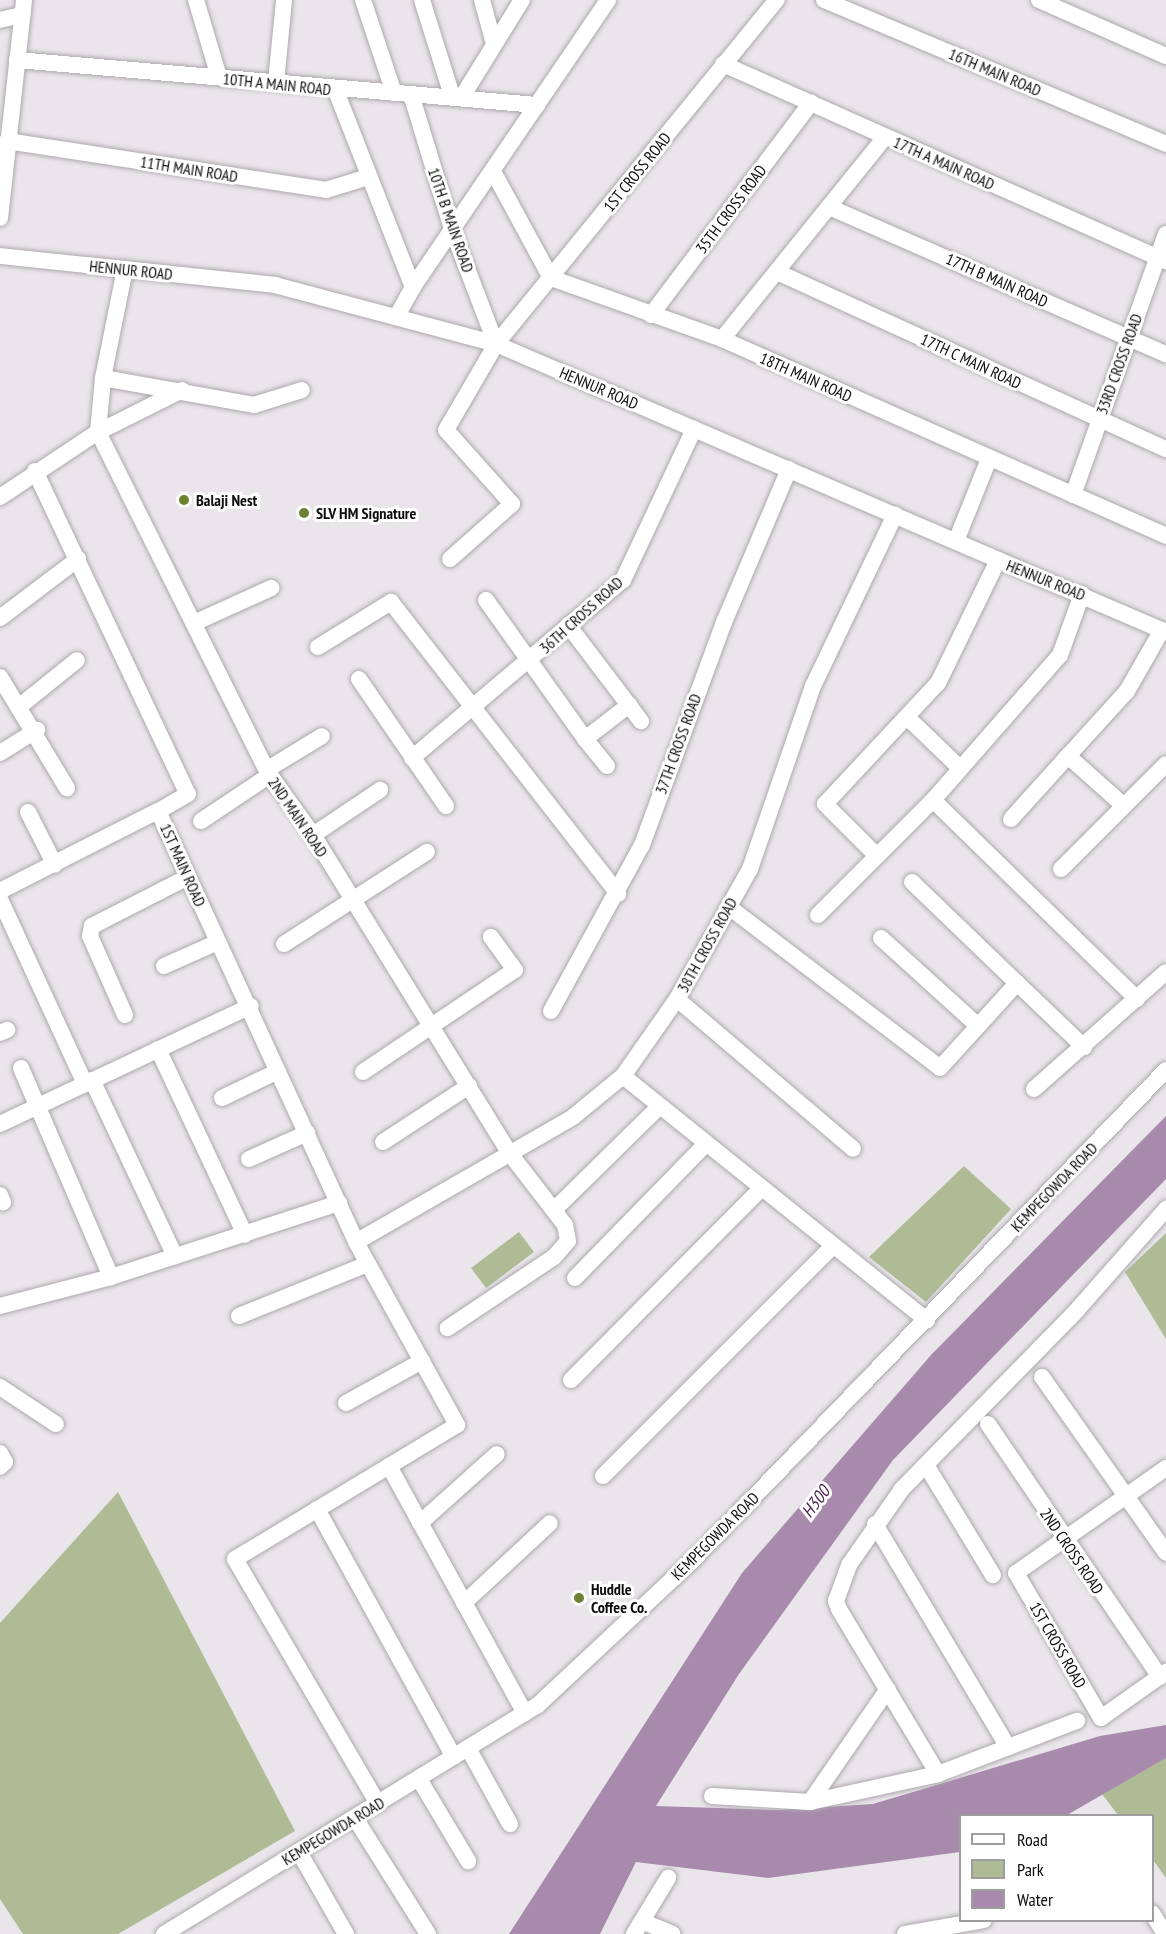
<!DOCTYPE html>
<html>
<head>
<meta charset="utf-8">
<style>
	body { margin:0 }
	#map { position:relative; width:1166px; height:1934px; overflow:hidden; background:#e9e5ea; font-family:"PT Sans Narrow",sans-serif }
	div>[style] { position:absolute }
	.green>* { inset:0; background:#aebb95; transform-origin:0 0 }
	.water>* { inset:0; background:#a88aad }
	.roads { filter:drop-shadow(0 0 2px #ada8ad) drop-shadow(0 0 2px #ada8ad) }
	.minor>* { height:16px; margin:-8px; padding:0 8px; transform-origin:8px; border-radius:8px; background:#fff }
	.dots>* { width:16px; height:16px; translate:-50% -50%; box-sizing:border-box; border:3px solid #fff; border-radius:50% }
	span { translate:-50% -50%; white-space:nowrap; text-align:center; line-height:1.15; -webkit-text-stroke:6px #fff; paint-order:stroke }
	.street-label { font-size:16px; color:#0d0b0d }
	.poi-label { font-size:16px; color:#0d0b0d; font-weight:700 }
	.left { translate:0 -50%; text-align:left }
	.water-label { font-size:18px; color:#4e2654; font-style:italic }
	.legend { position:absolute; left:959px; top:1814px; width:195px; height:108px; box-sizing:border-box; background:#fff; border:2px solid #9e9d9e; margin:0; padding:8px 10px; list-style:none; font-size:18px; color:#0d0b0d }
	.legend li { display:flex; align-items:center; gap:12px; height:30px }
	.legend b { width:30px; border:2px solid #9e9d9e }
</style>
</head>
<body>
<div id="map">
	<div class="green">
		<i style="clip-path:polygon(964px 1166px,1011px 1209px,926px 1302px,869px 1257px)"></i>
		<i style="left:519px;top:1232px;width:25px;height:60px;rotate:53deg"></i>
		<i style="clip-path:polygon(1166px 1233px,1166px 1339px,1125px 1272px)"></i>
		<i style="clip-path:polygon(118px 1492px,295px 1831px,118px 1934px,23px 1934px,0 1899px,0 1623px)"></i>
		<i style="clip-path:polygon(1166px 1758px,1166px 1878px,1153px 1860px,1152px 1816px,1118px 1815px,1102px 1794px)"></i>
	</div>
	<div class="water">
		<i style="clip-path:polygon(1166px 1116px,1166px 1179px,893px 1460px,739px 1674px,656px 1806px,777px 1810px,873px 1804px,1100px 1736px,1166px 1725px,1166px 1758px,1067px 1815px,960px 1816px,960px 1852px,768px 1878px,636px 1862px,600px 1934px,509px 1934px,742px 1573px,931px 1355px)"></i>
	</div>
	<div class="roads">
		<div class="minor">
			<i style="left:196px;top:0;width:80px;rotate:73.4deg"></i>
			<i style="left:363px;top:0;width:98px;rotate:71.6deg"></i>
			<i style="left:422px;top:0;width:101px;rotate:72.6deg"></i>
			<i style="left:482px;top:0;width:46px;rotate:74.7deg"></i>
			<i style="left:824px;top:0;width:371px;rotate:22.8deg"></i>
			<i style="left:1039px;top:0;width:139px;rotate:23.8deg"></i>
			<i style="left:0;top:20px;width:23px;rotate:-13deg"></i>
			<i style="left:17px;top:60px;width:522px;rotate:4.95deg"></i>
			<i style="left:723px;top:64px;width:485px;rotate:24deg"></i>
			<i style="left:276px;top:82px;width:82px;rotate:-84.4deg"></i>
			<i style="left:336px;top:91px;width:211px;rotate:68.6deg"></i>
			<i style="left:413px;top:287px;width:33px;rotate:119deg"></i>
			<i style="left:411px;top:94px;width:141px;rotate:73.1deg"></i>
			<i style="left:452px;top:229px;width:123px;rotate:69.1deg"></i>
			<i style="left:462px;top:97px;width:114px;rotate:-58.3deg"></i>
			<i style="left:7px;top:141px;width:323px;rotate:8.7deg"></i>
			<i style="left:326px;top:190px;width:44px;rotate:-17.2deg"></i>
			<i style="left:494px;top:173px;width:119px;rotate:61.5deg"></i>
			<i style="left:551px;top:278px;width:182px;rotate:19.6deg"></i>
			<i style="left:722px;top:339px;width:486px;rotate:23.9deg"></i>
			<i style="left:829px;top:207px;width:368px;rotate:23.6deg"></i>
			<i style="left:0;top:218px;width:219px;rotate:-83.7deg"></i>
			<i style="left:0;top:256px;width:277px;rotate:6deg"></i>
			<i style="left:275px;top:285px;width:229px;rotate:14.9deg"></i>
			<i style="left:496px;top:344px;width:729px;rotate:23.26deg"></i>
			<i style="left:777px;top:272px;width:427px;rotate:24.5deg"></i>
			<i style="left:413px;top:287px;width:347px;rotate:-55.8deg"></i>
			<i style="left:651px;top:315px;width:266px;rotate:-53deg"></i>
			<i style="left:722px;top:339px;width:260px;rotate:-51.1deg"></i>
			<i style="left:103px;top:378px;width:153px;rotate:10.1deg"></i>
			<i style="left:254px;top:405px;width:50px;rotate:-17.4deg"></i>
			<i style="left:182px;top:390px;width:94px;rotate:153.4deg"></i>
			<i style="left:98px;top:432px;width:379px;rotate:63.5deg"></i>
			<i style="left:267px;top:771px;width:79px;rotate:54.3deg"></i>
			<i style="left:313px;top:835px;width:376px;rotate:58.3deg"></i>
			<i style="left:511px;top:1155px;width:88px;rotate:52.4deg"></i>
			<i style="left:565px;top:1225px;width:16px;rotate:79deg"></i>
			<i style="left:568px;top:1241px;width:21px;rotate:131deg"></i>
			<i style="left:554px;top:1257px;width:128px;rotate:146.2deg"></i>
			<i style="left:35px;top:471px;width:357px;rotate:64.7deg"></i>
			<i style="left:188px;top:794px;width:34px;rotate:150deg"></i>
			<i style="left:158px;top:811px;width:474px;rotate:65.3deg"></i>
			<i style="left:356px;top:1242px;width:209px;rotate:61.1deg"></i>
			<i style="left:457px;top:1425px;width:259px;rotate:148.9deg"></i>
			<i style="left:235px;top:1559px;width:284px;rotate:59.7deg"></i>
			<i style="left:1073px;top:495px;width:277px;rotate:-70.4deg"></i>
			<i style="left:0;top:497px;width:118px;rotate:-33.6deg"></i>
			<i style="left:98px;top:432px;width:54px;rotate:-84.7deg"></i>
			<i style="left:103px;top:378px;width:111px;rotate:-78.6deg"></i>
			<i style="left:956px;top:541px;width:88px;rotate:-68.1deg"></i>
			<i style="left:450px;top:559px;width:83px;rotate:-41.6deg"></i>
			<i style="left:512px;top:504px;width:99px;rotate:-131.7deg"></i>
			<i style="left:446px;top:430px;width:99px;rotate:-59.8deg"></i>
			<i style="left:496px;top:344px;width:444px;rotate:-50.8deg"></i>
			<i style="left:1082px;top:594px;width:65px;rotate:109.8deg"></i>
			<i style="left:1060px;top:655px;width:193px;rotate:131.2deg"></i>
			<i style="left:933px;top:800px;width:285px;rotate:44.3deg"></i>
			<i style="left:486px;top:600px;width:171px;rotate:54.5deg"></i>
			<i style="left:0;top:618px;width:98px;rotate:-37.1deg"></i>
			<i style="left:194px;top:623px;width:85px;rotate:-24.4deg"></i>
			<i style="left:568px;top:625px;width:121px;rotate:52.8deg"></i>
			<i style="left:318px;top:647px;width:86px;rotate:-31.7deg"></i>
			<i style="left:391px;top:602px;width:370px;rotate:52.1deg"></i>
			<i style="left:0;top:677px;width:130px;rotate:58.9deg"></i>
			<i style="left:359px;top:679px;width:154px;rotate:55.6deg"></i>
			<i style="left:20px;top:706px;width:73px;rotate:-38.9deg"></i>
			<i style="left:908px;top:718px;width:72px;rotate:43.9deg"></i>
			<i style="left:0;top:753px;width:44px;rotate:-31.9deg"></i>
			<i style="left:412px;top:758px;width:276px;rotate:-40.2deg"></i>
			<i style="left:623px;top:580px;width:167px;rotate:-64.8deg"></i>
			<i style="left:607px;top:766px;width:35px;rotate:-129deg"></i>
			<i style="left:585px;top:739px;width:56px;rotate:-37.7deg"></i>
			<i style="left:268px;top:769px;width:63px;rotate:-31.4deg"></i>
			<i style="left:1123px;top:805px;width:74px;rotate:-138.3deg"></i>
			<i style="left:1068px;top:756px;width:88px;rotate:-47.8deg"></i>
			<i style="left:1127px;top:691px;width:70px;rotate:-60.2deg"></i>
			<i style="left:28px;top:812px;width:59px;rotate:63deg"></i>
			<i style="left:1011px;top:819px;width:85px;rotate:-47.9deg"></i>
			<i style="left:201px;top:821px;width:83px;rotate:-33.7deg"></i>
			<i style="left:313px;top:835px;width:81px;rotate:-33.9deg"></i>
			<i style="left:875px;top:854px;width:71px;rotate:-135deg"></i>
			<i style="left:825px;top:804px;width:166px;rotate:-47deg"></i>
			<i style="left:938px;top:683px;width:137px;rotate:-64deg"></i>
			<i style="left:1061px;top:869px;width:148px;rotate:-45deg"></i>
			<i style="left:912px;top:882px;width:146px;rotate:43.9deg"></i>
			<i style="left:0;top:891px;width:177px;rotate:-26.9deg"></i>
			<i style="left:0;top:899px;width:204px;rotate:65.3deg"></i>
			<i style="left:729px;top:907px;width:265px;rotate:37.3deg"></i>
			<i style="left:940px;top:1068px;width:115px;rotate:-47.8deg"></i>
			<i style="left:1017px;top:983px;width:93px;rotate:43.7deg"></i>
			<i style="left:818px;top:915px;width:163px;rotate:-45deg"></i>
			<i style="left:881px;top:938px;width:131px;rotate:42.2deg"></i>
			<i style="left:284px;top:944px;width:170px;rotate:-32.8deg"></i>
			<i style="left:164px;top:966px;width:59px;rotate:-24deg"></i>
			<i style="left:677px;top:999px;width:231px;rotate:40.4deg"></i>
			<i style="left:551px;top:1011px;width:189px;rotate:-61.3deg"></i>
			<i style="left:642px;top:845px;width:240px;rotate:-69.8deg"></i>
			<i style="left:725px;top:620px;width:164px;rotate:-67deg"></i>
			<i style="left:125px;top:1015px;width:86px;rotate:-113.9deg"></i>
			<i style="left:90px;top:936px;width:10px;rotate:-79deg"></i>
			<i style="left:92px;top:926px;width:108px;rotate:-27deg"></i>
			<i style="left:0;top:1033px;width:8px;rotate:-23deg"></i>
			<i style="left:158px;top:1049px;width:205px;rotate:64.9deg"></i>
			<i style="left:21px;top:1068px;width:228px;rotate:66.7deg"></i>
			<i style="left:363px;top:1072px;width:183px;rotate:-33.9deg"></i>
			<i style="left:515px;top:970px;width:41px;rotate:-126deg"></i>
			<i style="left:623px;top:1076px;width:390px;rotate:38.8deg"></i>
			<i style="left:92px;top:1080px;width:195px;rotate:64.8deg"></i>
			<i style="left:1034px;top:1089px;width:176px;rotate:-41.6deg"></i>
			<i style="left:222px;top:1098px;width:62px;rotate:-25.7deg"></i>
			<i style="left:0;top:1124px;width:277px;rotate:-25.2deg"></i>
			<i style="left:383px;top:1142px;width:103px;rotate:-33.1deg"></i>
			<i style="left:249px;top:1159px;width:64px;rotate:-24.1deg"></i>
			<i style="left:0;top:1195px;width:8px;rotate:67deg"></i>
			<i style="left:554px;top:1210px;width:148px;rotate:-44.5deg"></i>
			<i style="left:356px;top:1242px;width:250px;rotate:-29.9deg"></i>
			<i style="left:573px;top:1117px;width:65px;rotate:-39.4deg"></i>
			<i style="left:623px;top:1076px;width:94px;rotate:-55deg"></i>
			<i style="left:677px;top:999px;width:149px;rotate:-60.7deg"></i>
			<i style="left:750px;top:869px;width:194px;rotate:-71deg"></i>
			<i style="left:813px;top:686px;width:190px;rotate:-64.4deg"></i>
			<i style="left:575px;top:1278px;width:186px;rotate:-45.7deg"></i>
			<i style="left:0;top:1306px;width:115px;rotate:-14.6deg"></i>
			<i style="left:111px;top:1277px;width:240px;rotate:-18deg"></i>
			<i style="left:239px;top:1316px;width:139px;rotate:-22deg"></i>
			<i style="left:1042px;top:1377px;width:215px;rotate:54.8deg"></i>
			<i style="left:571px;top:1380px;width:268px;rotate:-45.2deg"></i>
			<i style="left:0;top:1387px;width:67px;rotate:33.5deg"></i>
			<i style="left:346px;top:1403px;width:87px;rotate:-28.9deg"></i>
			<i style="left:988px;top:1424px;width:306px;rotate:55.8deg"></i>
			<i style="left:0;top:1453px;width:10px;rotate:61deg"></i>
			<i style="left:5px;top:1462px;width:7px;rotate:135deg"></i>
			<i style="left:926px;top:1465px;width:129px;rotate:58.7deg"></i>
			<i style="left:389px;top:1466px;width:282px;rotate:61.2deg"></i>
			<i style="left:1166px;top:1468px;width:183px;rotate:145deg"></i>
			<i style="left:1016px;top:1573px;width:168px;rotate:59.6deg"></i>
			<i style="left:1101px;top:1718px;width:80px;rotate:-35.3deg"></i>
			<i style="left:603px;top:1476px;width:325px;rotate:-45deg"></i>
			<i style="left:317px;top:1509px;width:283px;rotate:61.1deg"></i>
			<i style="left:420px;top:1523px;width:103px;rotate:-41.9deg"></i>
			<i style="left:875px;top:1524px;width:260px;rotate:59.2deg"></i>
			<i style="left:464px;top:1603px;width:117px;rotate:-42.9deg"></i>
			<i style="left:468px;top:1748px;width:87px;rotate:61.1deg"></i>
			<i style="left:938px;top:1774px;width:149px;rotate:-20.9deg"></i>
			<i style="left:419px;top:1779px;width:96px;rotate:59.1deg"></i>
			<i style="left:712px;top:1796px;width:98px;rotate:3.5deg"></i>
			<i style="left:810px;top:1802px;width:131px;rotate:-12.3deg"></i>
			<i style="left:938px;top:1774px;width:192px;rotate:-121deg"></i>
			<i style="left:839px;top:1609px;width:9px;rotate:-111deg"></i>
			<i style="left:836px;top:1601px;width:38px;rotate:-70deg"></i>
			<i style="left:849px;top:1565px;width:93px;rotate:-55.1deg"></i>
			<i style="left:902px;top:1489px;width:250px;rotate:-45.6deg"></i>
			<i style="left:1077px;top:1310px;width:135px;rotate:-48.6deg"></i>
			<i style="left:810px;top:1802px;width:137px;rotate:-55.4deg"></i>
			<i style="left:355px;top:1818px;width:137px;rotate:57.8deg"></i>
			<i style="left:299px;top:1852px;width:95px;rotate:60.2deg"></i>
			<i style="left:1152px;top:1913px;width:25px;rotate:58deg"></i>
			<i style="left:642px;top:1921px;width:33px;rotate:23deg"></i>
			<i style="left:164px;top:1934px;width:439px;rotate:-31.5deg"></i>
			<i style="left:538px;top:1705px;width:211px;rotate:-43.1deg"></i>
			<i style="left:692px;top:1561px;width:682px;rotate:-46.01deg"></i>
			<i style="left:634px;top:1934px;width:66px;rotate:-58.7deg"></i>
			<i style="left:905px;top:1934px;width:80px;rotate:-10deg"></i>
		</div>
	</div>
	<div class="dots">
		<i style="left:184px;top:500px;background:#6c8132"></i>
		<i style="left:304px;top:513px;background:#6c8132"></i>
		<i style="left:579px;top:1598px;background:#6c8132"></i>
	</div>
	<div class="street-label">
		<span style="left:995px;top:72px;rotate:23deg">16TH MAIN ROAD</span>
		<span style="left:277px;top:84px;rotate:6deg">10TH A MAIN ROAD</span>
		<span style="left:944px;top:163px;rotate:24deg">17TH A MAIN ROAD</span>
		<span style="left:189px;top:169px;rotate:9deg">11TH MAIN ROAD</span>
		<span style="left:637px;top:172px;rotate:-51deg">1ST CROSS ROAD</span>
		<span style="left:731px;top:209px;rotate:-53deg">35TH CROSS ROAD</span>
		<span style="left:451px;top:220px;rotate:71deg">10TH B MAIN ROAD</span>
		<span style="left:131px;top:270px;rotate:6deg">HENNUR ROAD</span>
		<span style="left:997px;top:280px;rotate:24deg">17TH B MAIN ROAD</span>
		<span style="left:971px;top:361px;rotate:25deg">17TH C MAIN ROAD</span>
		<span style="left:1119px;top:364px;rotate:-70deg">33RD CROSS ROAD</span>
		<span style="left:806px;top:377px;rotate:24deg">18TH MAIN ROAD</span>
		<span style="left:599px;top:388px;rotate:23deg">HENNUR ROAD</span>
		<span style="left:1046px;top:580px;rotate:22deg">HENNUR ROAD</span>
		<span style="left:581px;top:615px;rotate:-42deg">36TH CROSS ROAD</span>
		<span style="left:678px;top:744px;rotate:-70deg">37TH CROSS ROAD</span>
		<span style="left:298px;top:817px;rotate:56deg">2ND MAIN ROAD</span>
		<span style="left:183px;top:865px;rotate:66deg">1ST MAIN ROAD</span>
		<span style="left:707px;top:945px;rotate:-61deg">38TH CROSS ROAD</span>
		<span style="left:1054px;top:1187px;rotate:-46deg">KEMPEGOWDA ROAD</span>
		<span style="left:715px;top:1536px;rotate:-45deg">KEMPEGOWDA ROAD</span>
		<span style="left:1072px;top:1551px;rotate:56deg">2ND CROSS ROAD</span>
		<span style="left:1058px;top:1645px;rotate:60deg">1ST CROSS ROAD</span>
		<span style="left:333px;top:1831px;rotate:-31deg">KEMPEGOWDA ROAD</span>
	</div>
	<div class="poi-label">
		<span class="left" style="left:196px;top:500px">Balaji Nest</span>
		<span class="left" style="left:316px;top:513px">SLV HM Signature</span>
		<span class="left" style="left:591px;top:1598px">Huddle<br>Coffee Co.</span>
	</div>
	<div class="water-label">
		<span style="left:816px;top:1502px;rotate:-53deg">H300</span>
	</div>
	<ul class="legend">
	<li><b style="height:8px;background:#fff"></b>Road</li>
	<li><b style="height:16px;background:#aebb95"></b>Park</li>
	<li><b style="height:16px;background:#a88aad"></b>Water</li>
	</ul>
</div>
</body>
</html>
